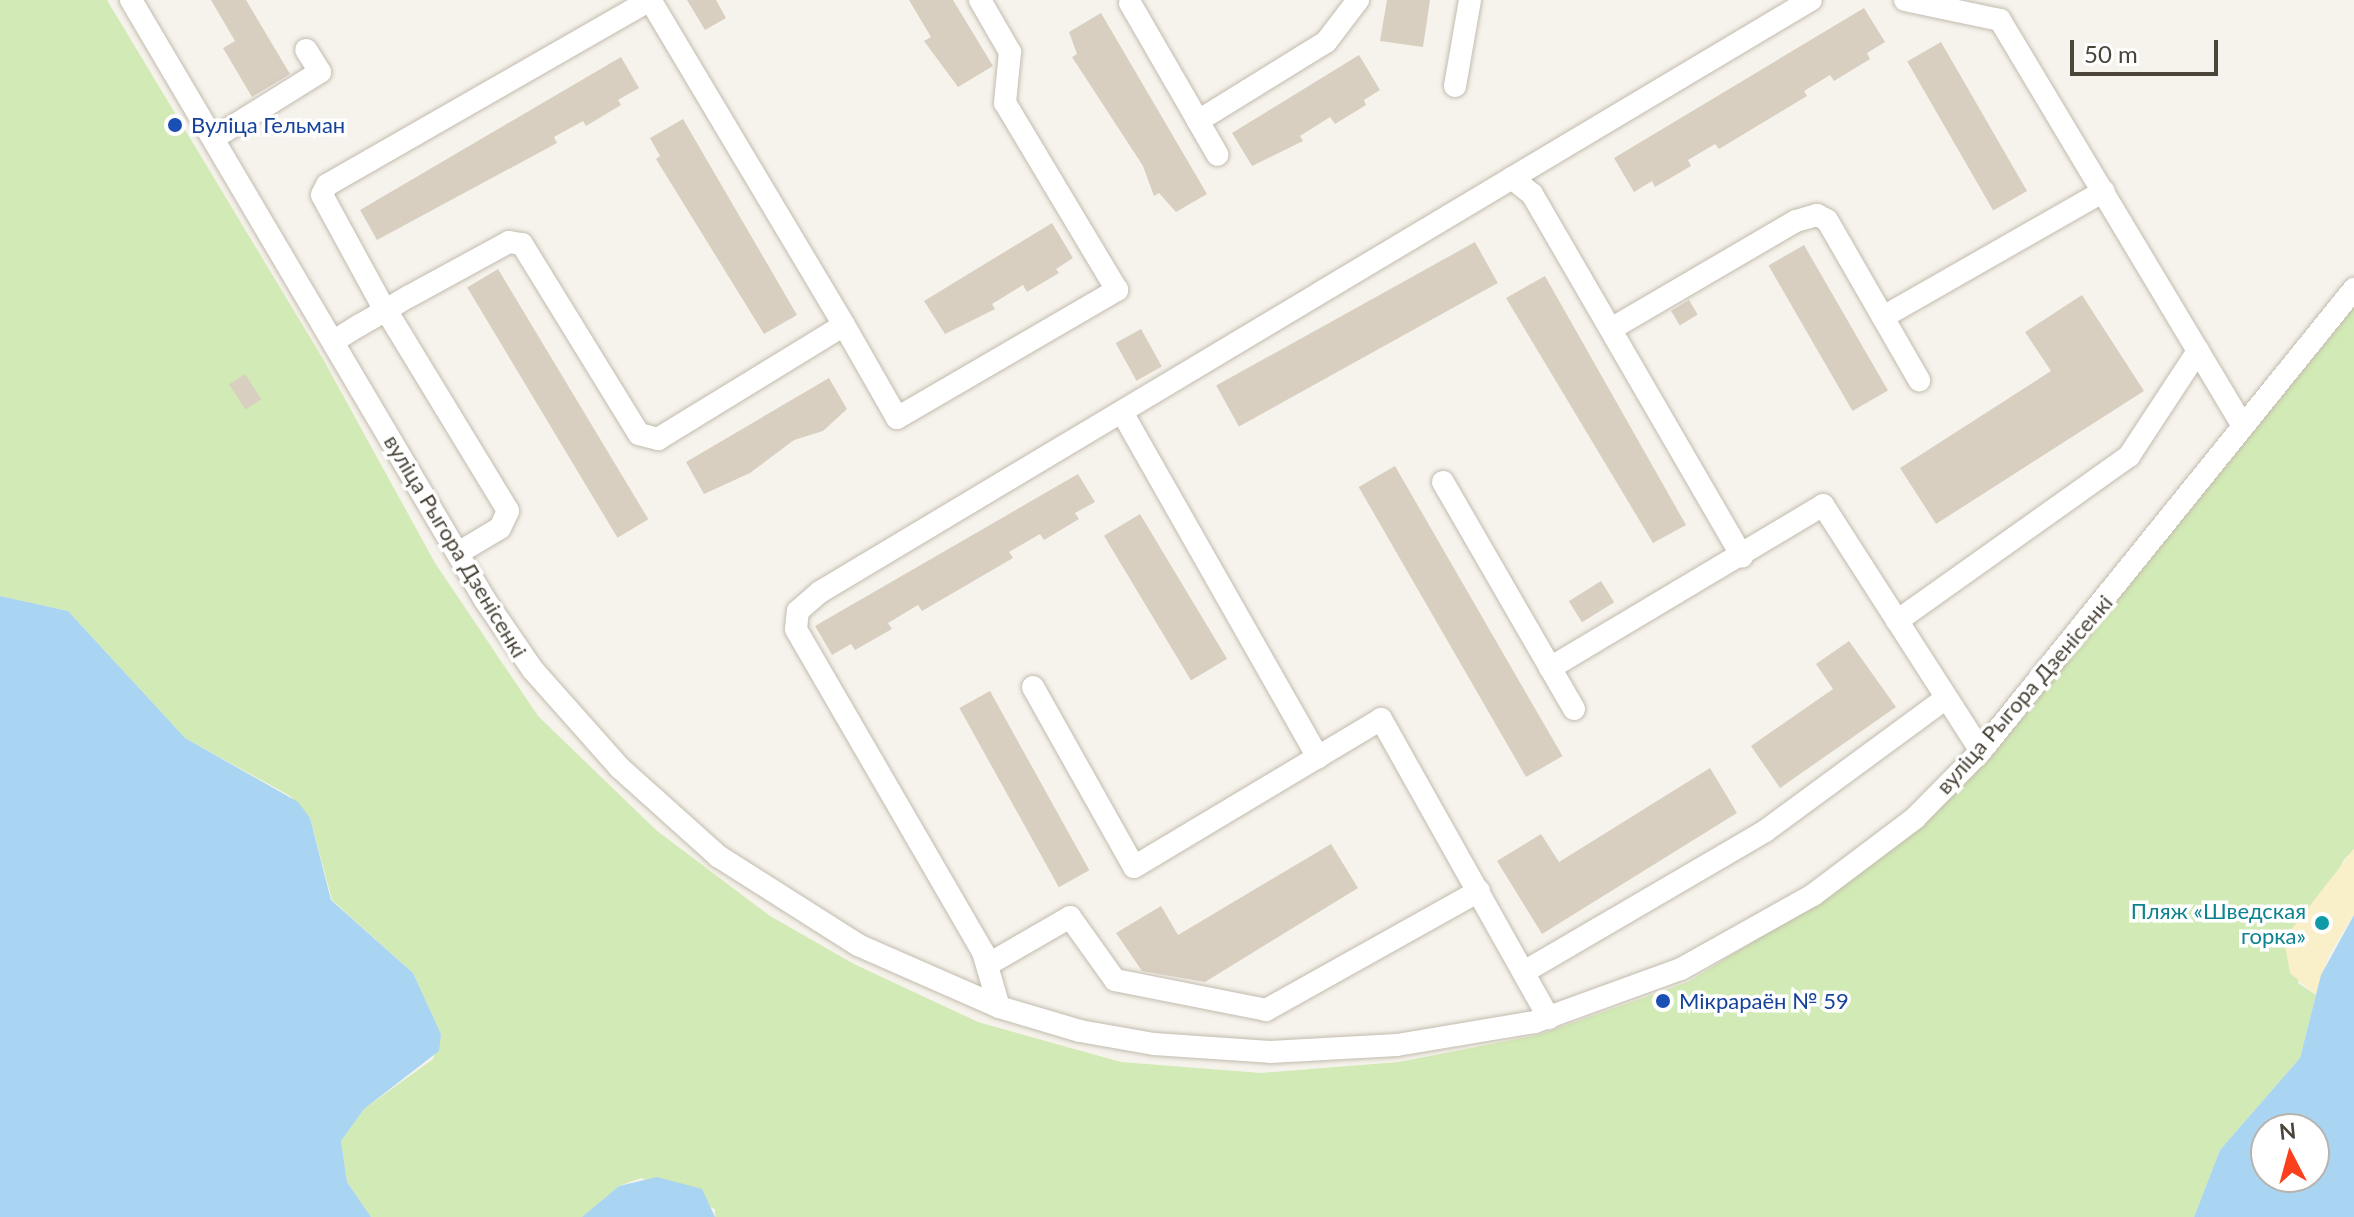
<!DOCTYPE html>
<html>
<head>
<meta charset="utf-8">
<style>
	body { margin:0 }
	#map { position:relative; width:2354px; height:1217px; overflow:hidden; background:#f6f3ec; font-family:Lato,sans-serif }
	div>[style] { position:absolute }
	.green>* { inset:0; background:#d2eab5 }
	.sand>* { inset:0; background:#f9efc9 }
	.water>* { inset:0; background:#a9d4f2 }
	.building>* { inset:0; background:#d8cfc1; transform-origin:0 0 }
	.roads { filter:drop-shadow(0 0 2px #c2bbae) drop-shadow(0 0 2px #c2bbae) }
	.minor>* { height:22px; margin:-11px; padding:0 11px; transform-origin:11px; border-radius:11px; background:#fff }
	.dots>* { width:22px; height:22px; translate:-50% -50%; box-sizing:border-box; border:4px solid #fff; border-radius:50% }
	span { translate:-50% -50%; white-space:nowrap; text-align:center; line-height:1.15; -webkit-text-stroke:7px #fff; paint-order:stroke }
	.transit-label { font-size:22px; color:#164399 }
	.left { translate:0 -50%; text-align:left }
	.street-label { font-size:22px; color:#4b4439 }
	.culture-label { font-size:22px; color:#0d838f }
	.right { translate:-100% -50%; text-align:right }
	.north { position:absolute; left:2250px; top:1113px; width:80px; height:80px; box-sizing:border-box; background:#fff; border:2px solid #b7b4b0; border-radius:50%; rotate:354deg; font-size:22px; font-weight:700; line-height:32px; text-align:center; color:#4b4439 }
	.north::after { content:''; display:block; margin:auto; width:28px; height:36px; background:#fc3f1d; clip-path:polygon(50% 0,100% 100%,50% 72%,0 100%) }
	.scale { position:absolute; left:2070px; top:40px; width:148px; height:36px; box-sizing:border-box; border:4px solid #4b4439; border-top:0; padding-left:10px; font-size:24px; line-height:28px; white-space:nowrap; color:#4b4439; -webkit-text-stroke:6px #fff; paint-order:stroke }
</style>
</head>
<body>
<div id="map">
	<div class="green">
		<i style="clip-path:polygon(0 0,107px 0,323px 359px,435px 563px,538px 716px,656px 830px,770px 916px,854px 964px,978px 1022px,1121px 1062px,1261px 1073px,1399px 1062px,1538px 1035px,1688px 982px,1815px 903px,1985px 761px,2354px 307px,2354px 849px,2343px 861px,2298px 983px,2316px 995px,2300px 1058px,2220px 1150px,2194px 1217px,715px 1217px,715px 1209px,641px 1178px,619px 1186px,582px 1217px,371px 1217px,347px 1182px,341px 1141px,364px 1109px,433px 1059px,441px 1034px,413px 973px,332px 900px,310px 818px,290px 796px,185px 738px,68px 611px,0 596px)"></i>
	</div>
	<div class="sand">
		<i style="clip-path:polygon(2354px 849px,2354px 915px,2329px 955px,2316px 995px,2290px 973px,2285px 946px,2290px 931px)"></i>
	</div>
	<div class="water">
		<i style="clip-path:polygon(0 596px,68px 611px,185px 738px,298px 802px,310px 818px,331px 900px,413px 973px,441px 1034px,439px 1051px,364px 1109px,341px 1141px,347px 1182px,371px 1217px,0 1217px)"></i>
		<i style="clip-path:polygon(evenodd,2354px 915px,2354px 1217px,2194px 1217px,2220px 1150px,2300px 1058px,2321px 975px,2354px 915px,2266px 1129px,2314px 1129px,2314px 1177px,2266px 1177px,2266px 1129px)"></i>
		<i style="clip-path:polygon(657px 1177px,702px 1189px,715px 1217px,582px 1217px,619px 1186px)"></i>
	</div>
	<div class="building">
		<i style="clip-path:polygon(211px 0,246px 0,290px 74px,252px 97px,223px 48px,235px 41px)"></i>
		<i style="clip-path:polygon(687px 0,716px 0,726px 18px,705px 30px)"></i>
		<i style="clip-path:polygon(909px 0,953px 0,993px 66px,958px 87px,924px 41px,931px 37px)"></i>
		<i style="clip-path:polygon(1387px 0,1430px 0,1423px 47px,1380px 41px)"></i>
		<i style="clip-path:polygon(1864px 8px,1885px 42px,1867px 53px,1870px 59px,1834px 81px,1830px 75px,1804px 91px,1807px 96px,1719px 149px,1715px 144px,1688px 160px,1691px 166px,1655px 187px,1652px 181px,1634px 192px,1614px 158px)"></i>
		<i style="clip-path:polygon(1101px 13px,1207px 194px,1176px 212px,1159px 193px,1154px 196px,1143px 166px,1072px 57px,1077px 54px,1069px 32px)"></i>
		<i style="left:1941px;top:42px;width:172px;height:39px;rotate:60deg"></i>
		<i style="clip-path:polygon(1359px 55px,1380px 90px,1364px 100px,1366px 105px,1335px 124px,1330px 117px,1300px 136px,1303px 141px,1252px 166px,1232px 133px)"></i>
		<i style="clip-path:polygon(621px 57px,639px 88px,618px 100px,621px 105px,586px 126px,583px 121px,554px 137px,557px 143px,377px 240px,360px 210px)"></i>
		<i style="clip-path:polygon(683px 119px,797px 315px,764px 334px,656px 159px,660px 156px,650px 138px)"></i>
		<i style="clip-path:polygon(1052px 223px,1073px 258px,1056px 269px,1059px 273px,1027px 292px,1023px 285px,992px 304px,995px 309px,945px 334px,924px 301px)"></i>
		<i style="left:1475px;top:242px;width:47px;height:296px;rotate:61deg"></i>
		<i style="left:1804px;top:245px;width:168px;height:41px;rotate:60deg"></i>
		<i style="left:498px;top:269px;width:292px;height:36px;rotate:59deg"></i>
		<i style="clip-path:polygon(1545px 276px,1686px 525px,1653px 543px,1506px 298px)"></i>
		<i style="clip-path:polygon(2082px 295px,2144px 391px,1936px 524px,1900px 468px,2051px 371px,2025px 332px)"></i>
		<i style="left:1689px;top:300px;width:17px;height:21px;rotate:59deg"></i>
		<i style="left:1141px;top:329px;width:43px;height:29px;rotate:61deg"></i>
		<i style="left:245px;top:374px;width:30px;height:19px;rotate:57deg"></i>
		<i style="clip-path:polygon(829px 378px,847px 409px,823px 431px,794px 440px,750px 473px,704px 494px,686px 462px)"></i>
		<i style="left:1395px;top:466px;width:335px;height:42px;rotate:60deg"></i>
		<i style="clip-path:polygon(1078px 474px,1095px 502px,1075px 513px,1079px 519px,1044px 540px,1040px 534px,1009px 552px,1013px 558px,922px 611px,918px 605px,888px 623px,892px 629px,855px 650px,851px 644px,832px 655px,815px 626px)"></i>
		<i style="left:1140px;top:514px;width:169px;height:42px;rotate:59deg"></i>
		<i style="left:1601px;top:581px;width:25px;height:38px;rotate:58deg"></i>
		<i style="clip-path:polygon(1849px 641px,1896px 707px,1780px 788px,1751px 746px,1833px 689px,1816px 664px)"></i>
		<i style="left:990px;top:691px;width:205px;height:35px;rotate:61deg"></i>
		<i style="clip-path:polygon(1710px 768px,1737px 813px,1542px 934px,1497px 861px,1541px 834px,1559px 862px)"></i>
		<i style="clip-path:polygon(1331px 844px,1358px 888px,1205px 982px,1142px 971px,1116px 933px,1161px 906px,1178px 935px)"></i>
	</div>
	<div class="roads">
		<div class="minor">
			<i style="left:131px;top:0;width:697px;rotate:59.46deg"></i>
			<i style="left:485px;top:600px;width:85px;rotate:55.6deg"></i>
			<i style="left:533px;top:670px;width:131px;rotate:48.4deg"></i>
			<i style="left:620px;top:768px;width:132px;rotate:41.9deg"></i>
			<i style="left:718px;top:856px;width:166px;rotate:32.4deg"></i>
			<i style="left:858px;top:945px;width:154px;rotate:23.7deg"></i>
			<i style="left:999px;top:1007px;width:84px;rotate:16.5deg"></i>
			<i style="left:1080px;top:1031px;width:75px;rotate:10deg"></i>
			<i style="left:1154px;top:1044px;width:116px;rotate:3.9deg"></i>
			<i style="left:1270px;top:1052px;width:127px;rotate:-3.2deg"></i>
			<i style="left:1397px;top:1045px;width:140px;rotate:-9.5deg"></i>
			<i style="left:1535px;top:1022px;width:155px;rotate:-20deg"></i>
			<i style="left:1681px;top:969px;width:151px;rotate:-29.3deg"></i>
			<i style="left:1813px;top:895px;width:128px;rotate:-37deg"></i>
			<i style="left:1915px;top:818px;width:94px;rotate:-45.4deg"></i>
			<i style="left:1981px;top:751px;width:594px;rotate:-51.08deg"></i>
			<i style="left:1905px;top:0;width:97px;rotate:11.9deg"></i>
			<i style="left:2000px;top:20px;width:473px;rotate:59.1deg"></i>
			<i style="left:1130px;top:3px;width:136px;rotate:60deg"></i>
			<i style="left:1198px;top:121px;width:150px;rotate:-31.7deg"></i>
			<i style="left:1326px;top:42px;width:53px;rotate:-52.7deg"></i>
			<i style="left:1455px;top:86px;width:87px;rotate:-80.1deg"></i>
			<i style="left:1198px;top:121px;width:39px;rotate:60deg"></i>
			<i style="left:214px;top:138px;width:125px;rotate:-31.9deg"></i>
			<i style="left:320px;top:72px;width:26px;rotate:-122deg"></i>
			<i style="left:1512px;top:178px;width:348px;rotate:-30.8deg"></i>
			<i style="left:1883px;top:317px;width:254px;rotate:-29.7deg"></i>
			<i style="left:844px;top:325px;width:107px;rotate:60.3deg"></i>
			<i style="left:897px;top:418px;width:255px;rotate:-30.2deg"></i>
			<i style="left:1117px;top:290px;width:218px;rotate:-120.9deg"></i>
			<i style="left:1005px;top:103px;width:51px;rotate:-84.4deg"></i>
			<i style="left:1010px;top:52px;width:60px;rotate:-120deg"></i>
			<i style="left:1611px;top:329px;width:214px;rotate:-30.3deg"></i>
			<i style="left:1796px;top:221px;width:22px;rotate:-16deg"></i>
			<i style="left:1817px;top:215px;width:11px;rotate:27deg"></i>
			<i style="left:1827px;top:220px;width:185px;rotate:60.1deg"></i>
			<i style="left:334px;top:341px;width:31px;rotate:-32deg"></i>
			<i style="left:360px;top:325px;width:30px;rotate:-30deg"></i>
			<i style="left:386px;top:310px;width:26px;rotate:-31deg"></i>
			<i style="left:408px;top:297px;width:115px;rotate:-28.6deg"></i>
			<i style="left:509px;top:242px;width:13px;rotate:9deg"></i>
			<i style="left:522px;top:244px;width:223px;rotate:58.4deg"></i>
			<i style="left:639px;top:434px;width:20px;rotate:15deg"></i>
			<i style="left:658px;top:439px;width:218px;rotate:-31.5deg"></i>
			<i style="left:844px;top:325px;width:378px;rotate:-120.8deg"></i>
			<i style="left:650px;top:0;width:372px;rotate:150.2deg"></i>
			<i style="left:327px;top:185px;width:11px;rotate:117deg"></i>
			<i style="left:322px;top:195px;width:123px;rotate:61.4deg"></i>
			<i style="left:381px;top:303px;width:9px;rotate:54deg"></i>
			<i style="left:386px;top:310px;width:235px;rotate:58.7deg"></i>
			<i style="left:508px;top:511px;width:19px;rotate:115deg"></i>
			<i style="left:500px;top:528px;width:49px;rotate:149.2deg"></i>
			<i style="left:1123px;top:414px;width:395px;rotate:60.4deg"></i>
			<i style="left:1443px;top:482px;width:262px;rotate:60deg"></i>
			<i style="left:1897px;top:621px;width:285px;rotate:-35.4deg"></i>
			<i style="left:2129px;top:456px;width:126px;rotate:-56.7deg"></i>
			<i style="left:1550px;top:668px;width:318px;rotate:-30.8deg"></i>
			<i style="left:1823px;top:505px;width:292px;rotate:57.3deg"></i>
			<i style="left:1033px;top:687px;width:206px;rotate:60.7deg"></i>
			<i style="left:1134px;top:867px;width:288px;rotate:-30.9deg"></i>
			<i style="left:1381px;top:719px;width:343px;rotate:60.7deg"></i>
			<i style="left:987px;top:965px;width:96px;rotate:-30deg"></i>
			<i style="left:1070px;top:917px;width:77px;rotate:54.5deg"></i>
			<i style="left:1115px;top:980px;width:154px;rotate:11.2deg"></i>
			<i style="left:1266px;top:1010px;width:244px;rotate:-29.2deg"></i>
			<i style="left:1524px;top:972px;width:279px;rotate:-30.3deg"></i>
			<i style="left:1765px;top:831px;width:225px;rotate:-36.3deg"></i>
			<i style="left:999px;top:1007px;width:57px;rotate:-106.2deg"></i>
			<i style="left:983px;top:952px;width:373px;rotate:-120.1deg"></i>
			<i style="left:796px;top:629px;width:18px;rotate:-84deg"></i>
			<i style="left:798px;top:611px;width:29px;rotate:-41deg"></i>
			<i style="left:820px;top:592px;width:806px;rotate:-30.89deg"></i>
			<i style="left:1512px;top:178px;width:26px;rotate:39deg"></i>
			<i style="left:1532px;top:194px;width:419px;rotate:59.9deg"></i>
		</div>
	</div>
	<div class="dots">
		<i style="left:175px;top:125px;background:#1a4fb4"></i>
		<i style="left:2322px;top:923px;background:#0f9aa8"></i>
		<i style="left:1663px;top:1001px;background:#1a4fb4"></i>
	</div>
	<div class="transit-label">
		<span class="left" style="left:191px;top:125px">Вуліца Гельман</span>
		<span class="left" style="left:1679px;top:1001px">Мікрараён № 59</span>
	</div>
	<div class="street-label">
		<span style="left:456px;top:546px;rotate:59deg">вуліца Рыгора Дзенісенкі</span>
		<span style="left:2024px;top:694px;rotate:-49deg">вуліца Рыгора Дзенісенкі</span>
	</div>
	<div class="culture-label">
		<span class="right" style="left:2306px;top:923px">Пляж «Шведская<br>горка»</span>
	</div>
	<div class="north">N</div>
	<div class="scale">50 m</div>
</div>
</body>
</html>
